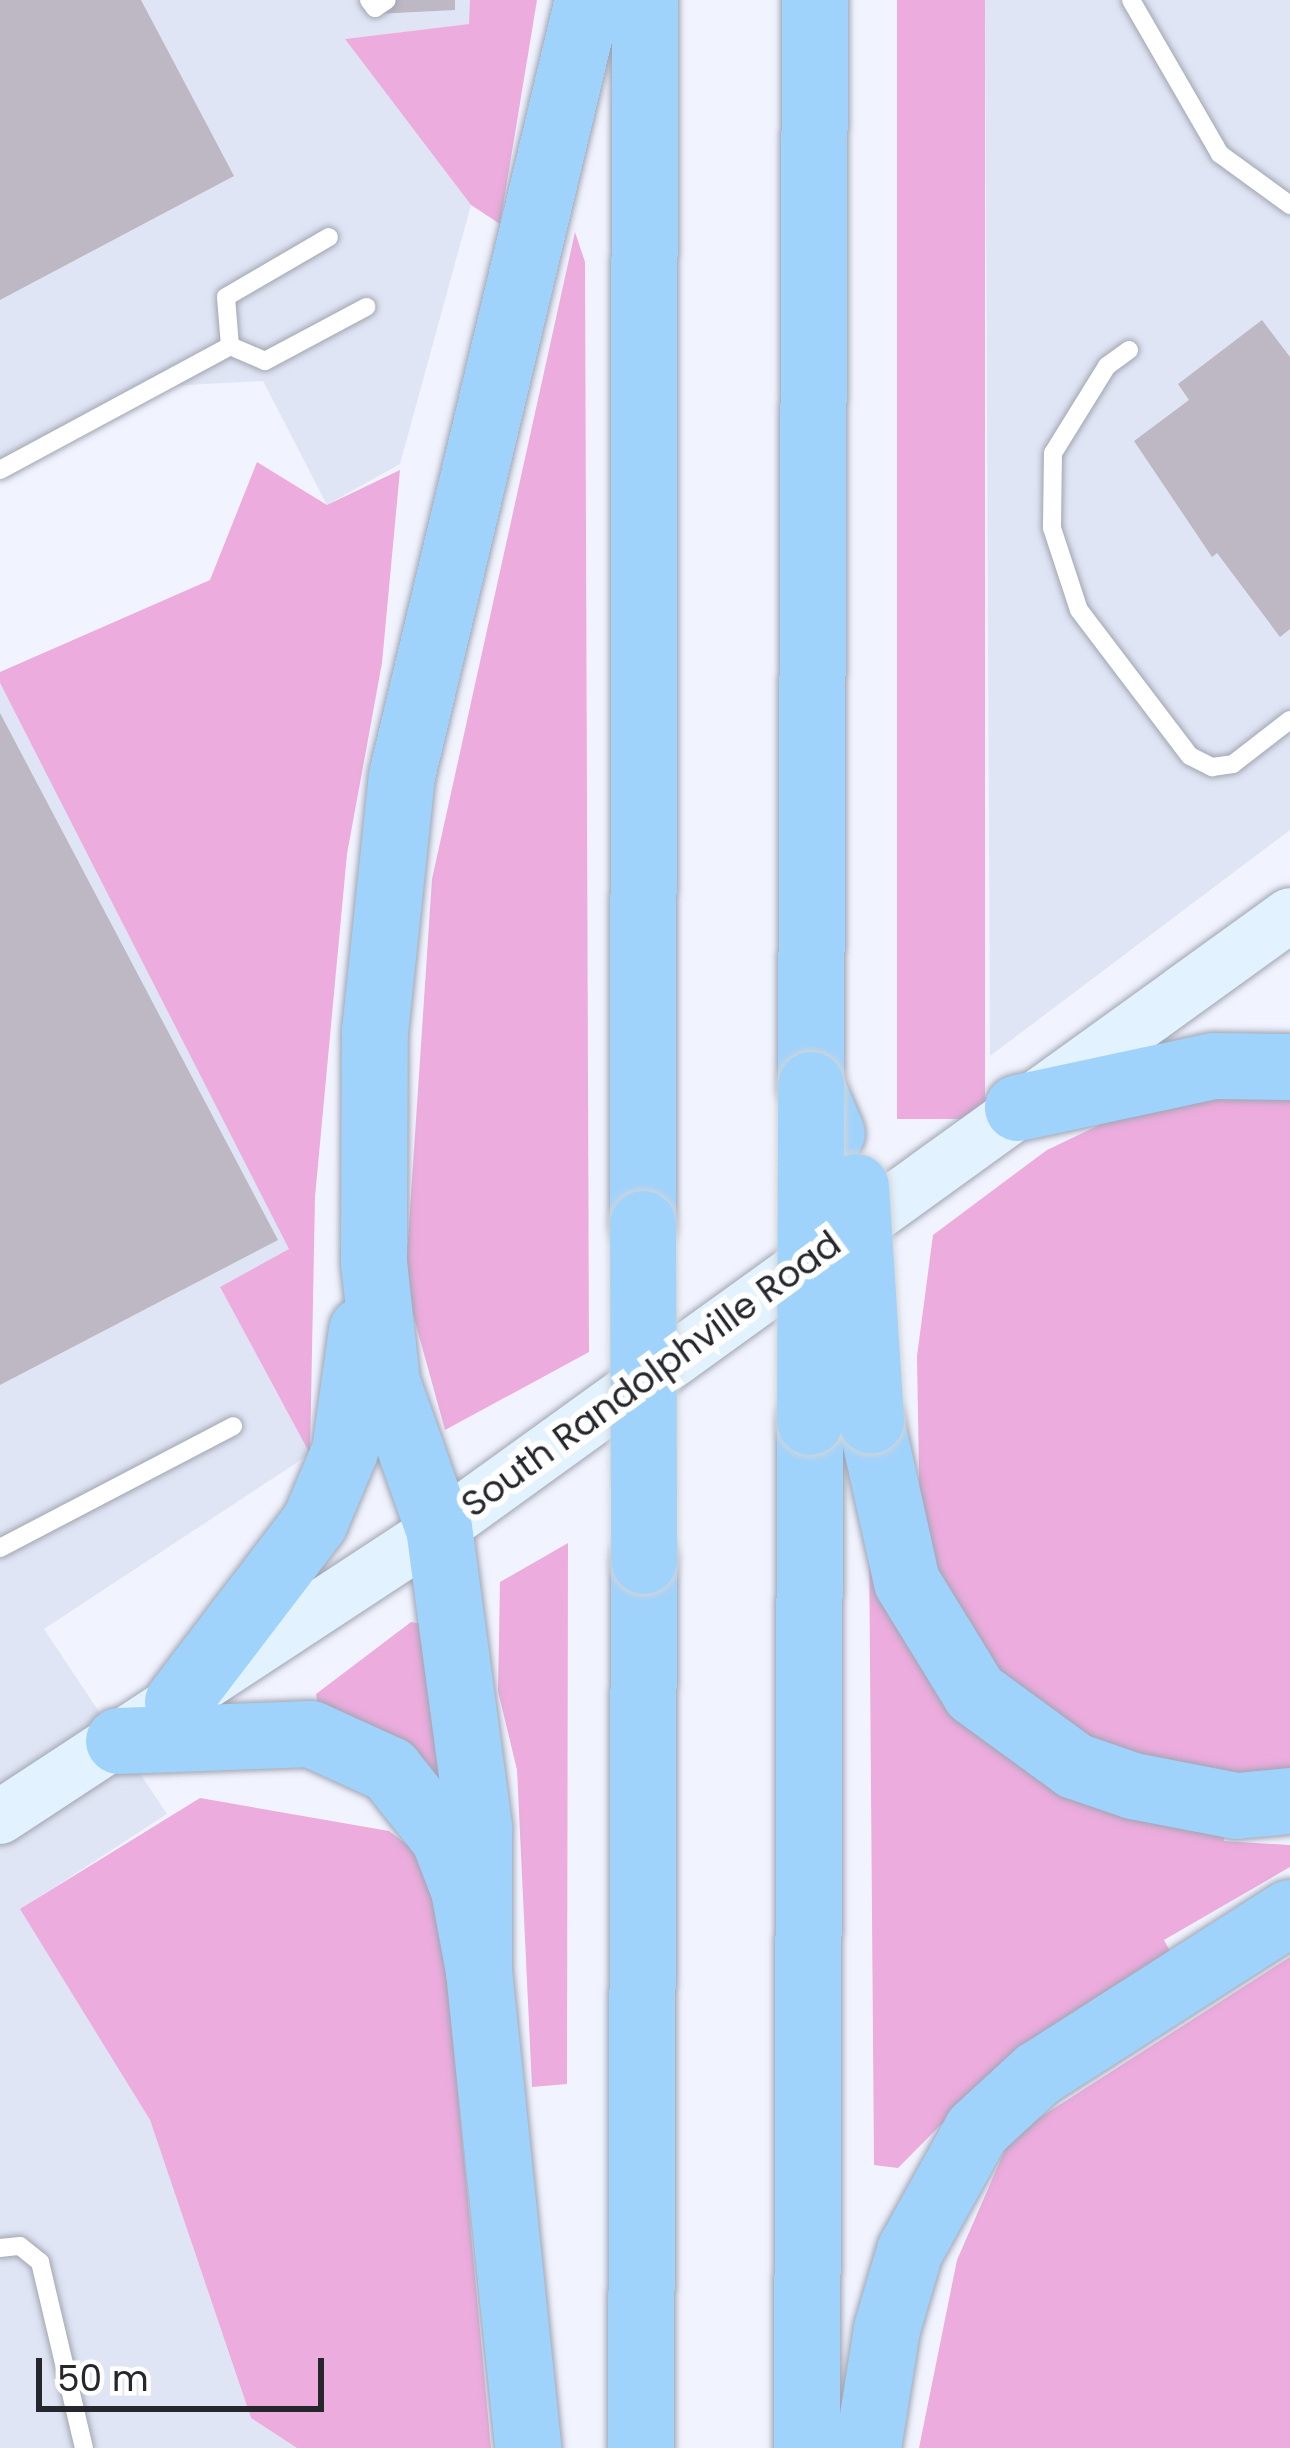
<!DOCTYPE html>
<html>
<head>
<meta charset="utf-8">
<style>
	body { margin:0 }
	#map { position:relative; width:1290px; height:2448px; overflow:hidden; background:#f1f4ff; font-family:Poppins,sans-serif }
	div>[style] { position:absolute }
	.built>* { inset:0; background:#e0e5f5 }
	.green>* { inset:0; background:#ecacde; transform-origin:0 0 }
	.building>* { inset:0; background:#bdb8c4 }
	.roads { filter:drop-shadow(0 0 3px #a1a5b1) drop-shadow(0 0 3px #a1a5b1) }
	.lane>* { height:18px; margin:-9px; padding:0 9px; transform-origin:9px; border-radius:9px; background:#fff }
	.secondary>* { height:54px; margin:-27px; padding:0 27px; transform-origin:27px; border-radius:27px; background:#e2f2fe }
	.highway>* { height:66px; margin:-33px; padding:0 33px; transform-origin:33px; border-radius:33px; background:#a0d3fc }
	.bridges { filter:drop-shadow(0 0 3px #d4d4d5) drop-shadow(0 0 3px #d4d4d5) }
	.highway-bridge>* { height:66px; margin:-33px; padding:0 33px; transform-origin:33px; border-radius:33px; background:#a0d3fc }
	span { translate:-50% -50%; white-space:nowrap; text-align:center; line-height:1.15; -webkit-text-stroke:12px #fff; paint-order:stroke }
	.street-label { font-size:36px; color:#26272c }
	.scale { position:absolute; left:36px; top:2358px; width:288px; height:54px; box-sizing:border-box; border:6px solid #26272c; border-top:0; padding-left:15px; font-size:36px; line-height:42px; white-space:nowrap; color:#26272c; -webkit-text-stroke:9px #fff; paint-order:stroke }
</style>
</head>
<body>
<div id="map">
	<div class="built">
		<i style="clip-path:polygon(0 0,470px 0,470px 24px,346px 39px,471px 205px,400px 464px,327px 505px,263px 381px,169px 386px,0 477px)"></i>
		<i style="clip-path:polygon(985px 0,1290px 0,1290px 830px,990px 1056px)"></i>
		<i style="clip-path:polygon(0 683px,290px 1249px,220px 1287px,310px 1454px,44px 1629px,167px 1814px,21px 1909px,150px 2120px,251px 2418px,297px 2448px,0 2448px)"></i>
	</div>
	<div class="green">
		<i style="clip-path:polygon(470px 0,537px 0,500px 224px,471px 205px,345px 39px,469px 24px)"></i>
		<i style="left:897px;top:0;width:88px;height:1119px"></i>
		<i style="clip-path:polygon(575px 232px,585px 262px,589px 1352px,445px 1430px,405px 1285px,432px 879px)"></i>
		<i style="clip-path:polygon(257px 462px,327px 505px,400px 470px,382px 663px,347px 854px,315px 1197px,310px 1454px,220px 1287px,289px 1249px,0 683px,0 672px,210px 580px)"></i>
		<i style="clip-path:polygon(1290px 1087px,1290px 1775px,1165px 1774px,1075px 1737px,1004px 1680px,953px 1615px,920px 1532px,917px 1356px,933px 1235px,1047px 1150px,1162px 1095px)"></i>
		<i style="clip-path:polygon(869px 1537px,917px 1650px,1223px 1825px,1224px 1841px,1290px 1845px,1290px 1867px,1164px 1940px,1171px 1953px,999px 2066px,898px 2168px,874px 2165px)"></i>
		<i style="clip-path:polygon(568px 1543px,567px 2084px,532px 2087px,517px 1770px,498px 1691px,500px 1582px)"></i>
		<i style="clip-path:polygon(411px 1622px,422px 1624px,456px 1810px,386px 1736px,317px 1702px,316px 1694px)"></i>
		<i style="clip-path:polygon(200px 1798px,389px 1831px,421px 1855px,439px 1890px,491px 2448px,297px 2448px,251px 2418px,150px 2120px,20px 1909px)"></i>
		<i style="clip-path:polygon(1290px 1957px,1290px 2448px,919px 2448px,957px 2260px,1011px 2136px)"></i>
	</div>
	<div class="building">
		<i style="clip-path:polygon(0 0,141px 0,234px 176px,0 300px)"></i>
		<i style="clip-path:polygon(365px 0,455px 0,455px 10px,375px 14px)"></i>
		<i style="clip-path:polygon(1262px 320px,1290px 357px,1290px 629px,1280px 637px,1217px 553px,1212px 557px,1134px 441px,1189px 400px,1178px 384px)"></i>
		<i style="clip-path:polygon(0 713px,278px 1240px,0 1385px)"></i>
	</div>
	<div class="roads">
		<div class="lane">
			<i style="left:369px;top:0;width:10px;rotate:53deg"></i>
			<i style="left:375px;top:8px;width:14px;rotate:-34deg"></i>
			<i style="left:1131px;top:0;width:178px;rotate:60deg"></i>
			<i style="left:1220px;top:154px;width:87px;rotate:36.1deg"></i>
			<i style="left:230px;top:346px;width:49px;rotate:-94.7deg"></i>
			<i style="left:226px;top:297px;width:119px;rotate:-30.2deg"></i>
			<i style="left:1129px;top:350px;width:27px;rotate:144deg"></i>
			<i style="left:1107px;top:366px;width:102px;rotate:121.8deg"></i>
			<i style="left:1053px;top:453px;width:75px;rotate:90.8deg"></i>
			<i style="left:1052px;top:528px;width:86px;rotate:71.8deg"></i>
			<i style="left:1079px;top:610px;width:183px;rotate:52.8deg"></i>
			<i style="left:1190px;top:756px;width:25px;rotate:27deg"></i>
			<i style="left:1212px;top:767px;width:21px;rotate:-8deg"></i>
			<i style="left:1233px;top:764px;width:72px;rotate:-37.7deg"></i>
			<i style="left:0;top:470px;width:261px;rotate:-28.3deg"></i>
			<i style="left:230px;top:346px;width:38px;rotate:23deg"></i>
			<i style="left:265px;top:361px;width:115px;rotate:-28.1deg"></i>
			<i style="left:0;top:1548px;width:263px;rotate:-27.6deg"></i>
			<i style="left:0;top:2248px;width:20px;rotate:-6deg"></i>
			<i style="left:20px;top:2246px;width:26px;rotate:39deg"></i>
			<i style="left:40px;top:2262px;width:191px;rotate:76.7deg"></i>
		</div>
		<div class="secondary">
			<i style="left:0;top:1817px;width:525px;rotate:-33.27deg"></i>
			<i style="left:439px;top:1529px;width:1049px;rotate:-35.81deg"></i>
		</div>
		<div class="highway">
			<i style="left:815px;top:0;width:1085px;rotate:90.21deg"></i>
			<i style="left:811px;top:1085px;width:53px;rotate:66.8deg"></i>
			<i style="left:1018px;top:1108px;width:200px;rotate:-12.1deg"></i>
			<i style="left:1214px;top:1066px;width:76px;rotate:0.8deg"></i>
			<i style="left:643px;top:1224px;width:1224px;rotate:-89.91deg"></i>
			<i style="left:871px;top:1421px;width:165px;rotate:77.4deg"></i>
			<i style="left:907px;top:1582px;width:130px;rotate:58.5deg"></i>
			<i style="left:975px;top:1693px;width:124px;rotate:36.1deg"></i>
			<i style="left:1075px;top:1766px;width:61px;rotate:19deg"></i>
			<i style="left:1133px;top:1786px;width:106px;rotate:10.9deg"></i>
			<i style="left:1237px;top:1806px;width:53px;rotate:-5.4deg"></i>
			<i style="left:178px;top:1702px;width:226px;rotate:-52.7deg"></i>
			<i style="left:315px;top:1522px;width:77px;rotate:-67.1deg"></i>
			<i style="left:345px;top:1451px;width:122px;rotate:-82deg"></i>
			<i style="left:119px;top:1741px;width:192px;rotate:-2.1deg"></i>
			<i style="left:311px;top:1734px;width:87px;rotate:24.5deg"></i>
			<i style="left:390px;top:1770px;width:87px;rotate:51.5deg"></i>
			<i style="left:444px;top:1838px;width:56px;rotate:69deg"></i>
			<i style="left:464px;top:1890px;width:82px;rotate:79.5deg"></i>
			<i style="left:479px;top:1971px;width:480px;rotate:84.1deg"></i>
			<i style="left:479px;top:1971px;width:144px;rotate:-90deg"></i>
			<i style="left:479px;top:1827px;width:301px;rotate:-97.6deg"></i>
			<i style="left:439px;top:1529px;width:156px;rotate:-109.5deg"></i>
			<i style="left:387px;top:1382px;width:121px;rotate:-96.2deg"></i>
			<i style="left:374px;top:1262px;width:230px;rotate:-89.8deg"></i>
			<i style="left:375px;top:1032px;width:257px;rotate:-84deg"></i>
			<i style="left:402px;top:776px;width:798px;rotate:-76.52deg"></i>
			<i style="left:641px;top:2448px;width:887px;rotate:-89.81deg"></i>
			<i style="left:807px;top:2448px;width:1026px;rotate:-89.83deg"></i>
			<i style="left:868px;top:2448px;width:121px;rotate:-80.9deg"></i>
			<i style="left:887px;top:2329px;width:81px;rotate:-73.6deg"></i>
			<i style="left:910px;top:2251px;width:138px;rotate:-61deg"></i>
			<i style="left:977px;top:2130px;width:83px;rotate:-42.6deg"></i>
			<i style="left:1038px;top:2074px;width:299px;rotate:-32.6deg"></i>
		</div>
	</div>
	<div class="bridges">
		<div class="highway-bridge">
			<i style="left:856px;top:1187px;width:234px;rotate:86.3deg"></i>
			<i style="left:643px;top:1224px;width:337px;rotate:89.8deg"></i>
			<i style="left:810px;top:1422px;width:337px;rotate:-89.8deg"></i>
		</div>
	</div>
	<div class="street-label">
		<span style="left:651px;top:1374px;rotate:-36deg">South Randolphville Road</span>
	</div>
	<div class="scale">50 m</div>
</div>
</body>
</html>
